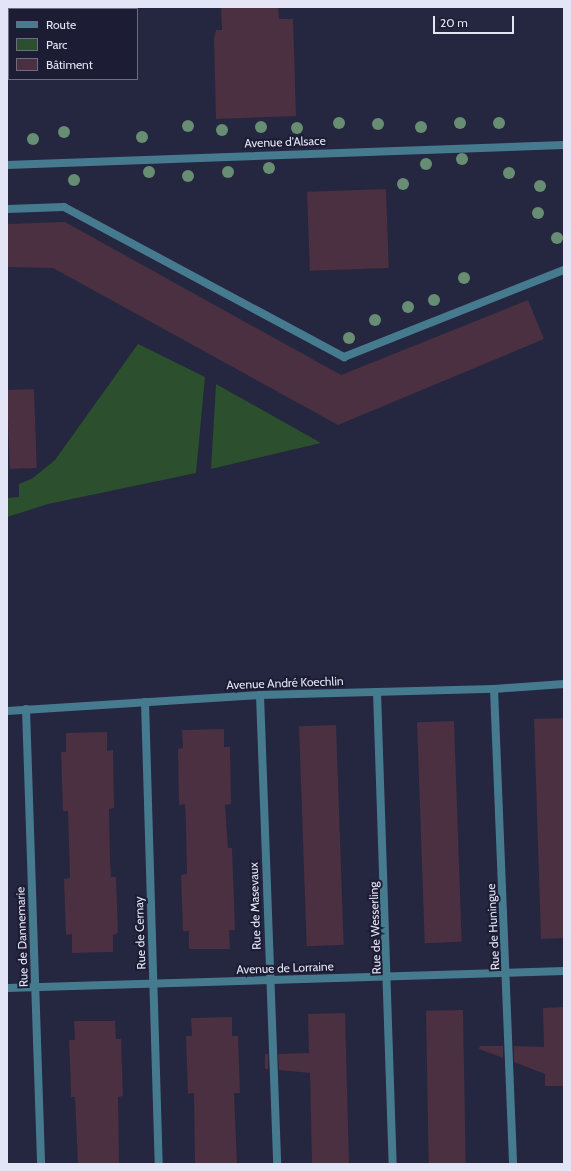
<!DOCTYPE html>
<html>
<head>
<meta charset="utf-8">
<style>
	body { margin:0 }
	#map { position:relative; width:571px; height:1171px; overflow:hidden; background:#25263f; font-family:Cabin,sans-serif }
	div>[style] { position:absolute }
	.green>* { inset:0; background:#2c4f2d }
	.building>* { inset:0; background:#4a3040; transform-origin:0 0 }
	.lane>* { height:8px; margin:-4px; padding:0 4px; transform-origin:4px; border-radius:4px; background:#467b8f }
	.street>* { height:8px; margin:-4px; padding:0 4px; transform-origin:4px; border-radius:4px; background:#467b8f }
	.trees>* { width:12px; height:12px; margin:-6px; border-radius:50%; background:#678d73 }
	span { translate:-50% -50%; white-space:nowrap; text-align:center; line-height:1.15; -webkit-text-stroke:4px #1c1d34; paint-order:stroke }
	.street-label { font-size:12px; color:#e3e4f5 }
	.frame { position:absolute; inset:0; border:8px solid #e3e4f5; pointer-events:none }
	.legend { position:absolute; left:8px; top:8px; width:130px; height:72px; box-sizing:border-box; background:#1c1d34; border:1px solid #6c6d81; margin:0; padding:5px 7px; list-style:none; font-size:12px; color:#e3e4f5 }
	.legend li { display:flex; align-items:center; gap:8px; height:20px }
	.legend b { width:20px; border:1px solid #6c6d81 }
	.scale { position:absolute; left:433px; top:16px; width:81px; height:18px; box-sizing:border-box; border:2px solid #e3e4f5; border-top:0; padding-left:5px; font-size:12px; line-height:14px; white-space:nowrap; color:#e3e4f5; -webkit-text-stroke:3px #1c1d34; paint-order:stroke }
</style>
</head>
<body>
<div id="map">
	<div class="green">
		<i style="clip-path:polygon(138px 344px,205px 377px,196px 473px,48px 504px,7px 517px,7px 498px,19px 497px,19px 484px,33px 478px,55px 460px)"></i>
		<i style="clip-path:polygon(216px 384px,321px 443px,211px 469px)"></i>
	</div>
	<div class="building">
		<i style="clip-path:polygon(221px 7px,278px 7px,279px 19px,293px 19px,296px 116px,216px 119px,214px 39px,216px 30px,222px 30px)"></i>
		<i style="left:386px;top:189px;width:79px;height:79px;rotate:88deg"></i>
		<i style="clip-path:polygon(65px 222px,341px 375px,528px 300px,544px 339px,338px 425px,53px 268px,7px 267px,7px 224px)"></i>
		<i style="left:34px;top:389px;width:79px;height:27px;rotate:88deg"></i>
		<i style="clip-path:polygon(564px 718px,564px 938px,541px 939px,534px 719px)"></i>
		<i style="left:454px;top:721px;width:221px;height:37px;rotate:88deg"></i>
		<i style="left:336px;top:725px;width:220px;height:37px;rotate:88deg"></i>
		<i style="clip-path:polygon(224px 729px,224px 747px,230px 747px,231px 804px,225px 805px,228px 848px,232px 848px,235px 930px,229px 930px,230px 949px,189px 949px,189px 931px,183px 931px,181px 875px,187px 874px,186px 824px,185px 804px,179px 805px,178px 749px,183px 748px,182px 730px)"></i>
		<i style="clip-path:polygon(107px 732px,107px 751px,113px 750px,114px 808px,109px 809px,110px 858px,111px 877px,116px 877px,118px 933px,113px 935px,113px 952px,72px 953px,72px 934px,66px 935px,64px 879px,70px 878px,68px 811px,63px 811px,61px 752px,66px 752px,66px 733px)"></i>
		<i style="clip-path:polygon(564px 1007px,564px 1086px,545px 1086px,545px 1074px,514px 1062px,514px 1046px,544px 1047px,543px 1008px)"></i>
		<i style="left:463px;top:1010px;width:154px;height:37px;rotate:89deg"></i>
		<i style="clip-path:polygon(345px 1013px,349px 1164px,312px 1164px,310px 1073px,279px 1070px,278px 1054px,309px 1053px,308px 1014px)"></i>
		<i style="clip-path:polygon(232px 1017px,232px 1036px,238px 1036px,240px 1093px,234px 1093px,237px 1164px,195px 1164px,194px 1093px,188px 1094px,186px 1036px,192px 1036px,191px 1018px)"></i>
		<i style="clip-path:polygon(74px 1021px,115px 1021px,116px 1039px,121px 1039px,123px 1096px,118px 1097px,119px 1164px,78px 1164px,75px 1097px,71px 1097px,70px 1062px,69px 1040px,75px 1040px)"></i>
		<i style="clip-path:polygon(480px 1046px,503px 1046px,503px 1058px,479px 1049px)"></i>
		<i style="left:265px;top:1054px;width:3px;height:15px"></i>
	</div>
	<div class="lane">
		<i style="left:7px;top:209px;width:57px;rotate:-2deg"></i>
		<i style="left:64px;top:207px;width:318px;rotate:28.2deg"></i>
		<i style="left:344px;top:357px;width:237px;rotate:-21.6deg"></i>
	</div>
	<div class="street">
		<i style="left:7px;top:165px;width:557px;rotate:-2.06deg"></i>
		<i style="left:494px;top:689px;width:475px;rotate:87.7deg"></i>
		<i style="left:377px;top:692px;width:472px;rotate:88.1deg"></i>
		<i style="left:260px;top:695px;width:469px;rotate:87.9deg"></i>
		<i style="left:145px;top:702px;width:462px;rotate:88.3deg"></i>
		<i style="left:26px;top:709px;width:455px;rotate:88.1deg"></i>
		<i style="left:7px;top:711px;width:254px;rotate:-3.6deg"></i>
		<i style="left:260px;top:695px;width:234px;rotate:-1.5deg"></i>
		<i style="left:494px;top:689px;width:70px;rotate:-4.1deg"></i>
		<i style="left:7px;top:988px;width:557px;rotate:-1.75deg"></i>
	</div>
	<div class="trees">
		<i style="left:339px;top:123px"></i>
		<i style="left:460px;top:123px"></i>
		<i style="left:499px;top:123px"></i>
		<i style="left:378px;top:124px"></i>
		<i style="left:188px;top:126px"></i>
		<i style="left:261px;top:127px"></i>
		<i style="left:421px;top:127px"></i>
		<i style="left:297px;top:128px"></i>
		<i style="left:222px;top:130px"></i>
		<i style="left:64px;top:132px"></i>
		<i style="left:142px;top:137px"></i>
		<i style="left:33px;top:139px"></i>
		<i style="left:462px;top:159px"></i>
		<i style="left:426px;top:164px"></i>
		<i style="left:269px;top:168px"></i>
		<i style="left:149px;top:172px"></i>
		<i style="left:228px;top:172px"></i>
		<i style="left:509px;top:173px"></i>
		<i style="left:188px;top:176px"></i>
		<i style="left:74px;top:180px"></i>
		<i style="left:403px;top:184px"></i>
		<i style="left:540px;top:186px"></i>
		<i style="left:538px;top:213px"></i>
		<i style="left:557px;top:238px"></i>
		<i style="left:464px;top:278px"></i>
		<i style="left:434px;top:300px"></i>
		<i style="left:408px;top:307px"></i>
		<i style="left:375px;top:320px"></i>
		<i style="left:349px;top:338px"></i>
	</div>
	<div class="street-label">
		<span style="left:285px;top:142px;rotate:-2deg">Avenue d'Alsace</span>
		<span style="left:285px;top:683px;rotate:-2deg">Avenue André Koechlin</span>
		<span style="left:255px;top:906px;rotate:-92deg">Rue de Masevaux</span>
		<span style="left:493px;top:927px;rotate:-93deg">Rue de Huningue</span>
		<span style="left:375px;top:928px;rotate:-92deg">Rue de Wesserling</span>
		<span style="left:140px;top:933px;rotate:-92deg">Rue de Cernay</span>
		<span style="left:22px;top:937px;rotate:-92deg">Rue de Dannemarie</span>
		<span style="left:285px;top:968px;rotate:-2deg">Avenue de Lorraine</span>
	</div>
	<div class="frame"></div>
	<ul class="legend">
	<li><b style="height:5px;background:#467b8f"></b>Route</li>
	<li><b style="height:11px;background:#2c4f2d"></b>Parc</li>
	<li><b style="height:11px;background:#4a3040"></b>Bâtiment</li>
	</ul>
	<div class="scale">20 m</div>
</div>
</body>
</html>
